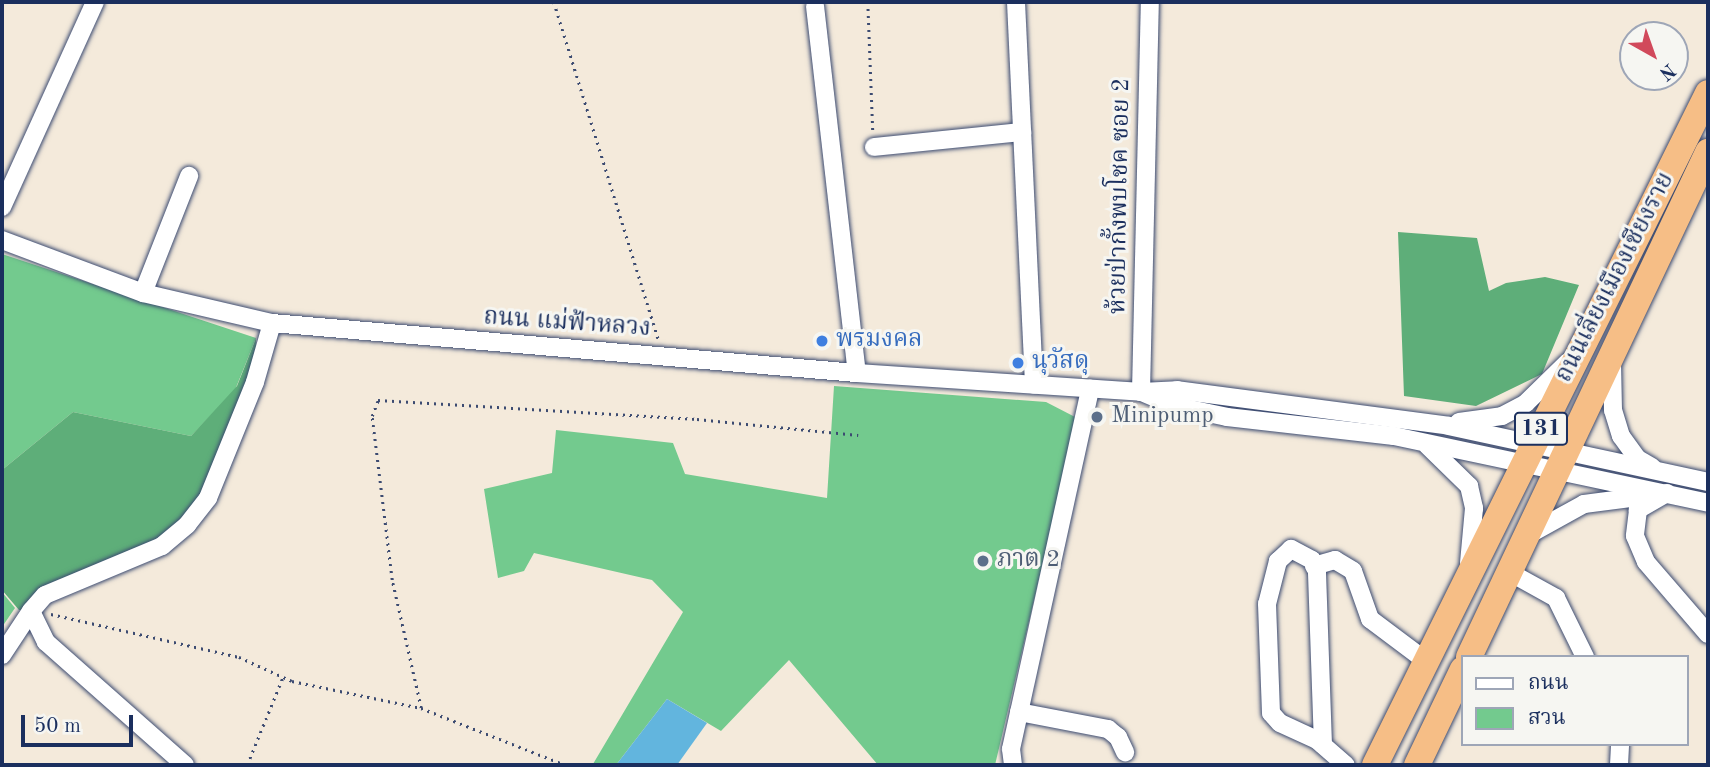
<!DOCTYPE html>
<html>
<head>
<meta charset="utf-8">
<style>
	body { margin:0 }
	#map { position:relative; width:1710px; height:767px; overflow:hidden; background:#f4eadb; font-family:"Old Standard TT","Noto Serif Thai",serif }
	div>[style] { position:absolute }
	.green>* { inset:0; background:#73ca8e }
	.forest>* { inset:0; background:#5eae79 }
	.water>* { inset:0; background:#62b5de }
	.path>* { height:2.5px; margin-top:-1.25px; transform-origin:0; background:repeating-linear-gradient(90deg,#3c4b71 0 2px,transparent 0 7px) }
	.roads { filter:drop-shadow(0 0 2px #3c4b71) drop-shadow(0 0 2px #3c4b71) }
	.minor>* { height:18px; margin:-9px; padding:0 9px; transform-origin:9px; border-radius:9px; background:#fff }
	.highway>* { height:26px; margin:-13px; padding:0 13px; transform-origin:13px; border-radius:13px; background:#f6be86 }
	.dots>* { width:19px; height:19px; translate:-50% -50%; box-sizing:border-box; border:4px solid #f6f6f2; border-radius:50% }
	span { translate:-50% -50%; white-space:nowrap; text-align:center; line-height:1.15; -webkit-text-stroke:6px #f6f6f2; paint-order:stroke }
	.shield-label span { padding:2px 5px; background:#f6f6f2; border:2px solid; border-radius:5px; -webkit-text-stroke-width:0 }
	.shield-label { font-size:23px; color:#1b2f5e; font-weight:700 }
	.street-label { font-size:24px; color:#1b2f5e }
	.shop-label { font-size:24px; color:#366cbe }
	.left { translate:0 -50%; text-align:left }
	.service-label { font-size:24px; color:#4e5e75 }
	.frame { position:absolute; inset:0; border:4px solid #1b2f5e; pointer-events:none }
	.legend { position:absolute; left:1461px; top:655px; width:228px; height:91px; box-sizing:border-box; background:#f6f6f2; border:2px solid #9ea6b7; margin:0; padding:9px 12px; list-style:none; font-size:21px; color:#1b2f5e }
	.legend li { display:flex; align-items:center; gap:14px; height:35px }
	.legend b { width:35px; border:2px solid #9ea6b7 }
	.north { position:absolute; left:1619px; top:21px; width:70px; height:70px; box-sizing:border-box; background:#f6f6f2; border:2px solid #9ea6b7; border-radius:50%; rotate:140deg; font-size:19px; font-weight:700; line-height:28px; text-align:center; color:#1b2f5e }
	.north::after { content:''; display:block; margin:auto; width:24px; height:32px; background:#d1495b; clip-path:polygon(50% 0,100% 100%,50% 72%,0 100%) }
	.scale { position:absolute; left:21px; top:715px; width:112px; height:32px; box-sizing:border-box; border:4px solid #1b2f5e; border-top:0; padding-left:9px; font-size:21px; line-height:24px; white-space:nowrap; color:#1b2f5e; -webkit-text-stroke:5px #f6f6f2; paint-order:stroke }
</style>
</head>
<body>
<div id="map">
	<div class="green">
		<i style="clip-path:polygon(2px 254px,256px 338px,235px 390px,191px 436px,73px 412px,2px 470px)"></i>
		<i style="clip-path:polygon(834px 386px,1046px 402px,1077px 418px,995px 765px,878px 765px,789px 660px,721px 731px,667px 699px,616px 765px,593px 764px,683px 612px,652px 580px,534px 553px,524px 571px,498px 578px,484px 489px,552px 473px,556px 430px,673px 443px,685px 474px,827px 498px)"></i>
		<i style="clip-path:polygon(2px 592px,15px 608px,2px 627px)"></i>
	</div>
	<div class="forest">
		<i style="clip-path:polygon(1398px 232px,1477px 238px,1489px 291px,1506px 283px,1545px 277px,1579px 285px,1542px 374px,1476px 406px,1404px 396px)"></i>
		<i style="clip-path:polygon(256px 338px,255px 382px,187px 525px,31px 611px,19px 610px,2px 590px,2px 470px,73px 412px,191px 436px,237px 386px)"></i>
	</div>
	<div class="water">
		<i style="clip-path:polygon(667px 699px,707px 723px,677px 765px,616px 765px)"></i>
	</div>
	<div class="path">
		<i style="left:554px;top:2px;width:353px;rotate:72.8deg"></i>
		<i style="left:868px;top:2px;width:129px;rotate:87.8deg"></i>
		<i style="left:51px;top:614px;width:193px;rotate:12.9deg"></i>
		<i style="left:239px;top:657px;width:58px;rotate:24.4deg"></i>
		<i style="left:292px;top:681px;width:132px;rotate:11.8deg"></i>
		<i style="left:421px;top:708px;width:156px;rotate:21.5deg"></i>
		<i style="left:421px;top:708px;width:131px;rotate:-102.8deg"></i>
		<i style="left:392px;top:580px;width:165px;rotate:-97deg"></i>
		<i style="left:372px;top:416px;width:17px;rotate:-69deg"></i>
		<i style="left:378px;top:400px;width:320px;rotate:3.4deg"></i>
		<i style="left:697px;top:419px;width:162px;rotate:5.7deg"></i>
		<i style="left:247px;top:765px;width:95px;rotate:-67.8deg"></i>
	</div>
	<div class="roads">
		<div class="minor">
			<i style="left:1016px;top:2px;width:383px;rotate:87.3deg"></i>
			<i style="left:815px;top:6px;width:369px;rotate:83.5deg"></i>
			<i style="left:874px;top:147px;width:149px;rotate:-5.8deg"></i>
			<i style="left:2px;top:207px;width:225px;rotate:-65.6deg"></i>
			<i style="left:2px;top:240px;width:151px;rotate:20.6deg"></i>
			<i style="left:143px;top:293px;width:132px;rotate:13.1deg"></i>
			<i style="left:272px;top:323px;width:587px;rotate:4.89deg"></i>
			<i style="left:857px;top:373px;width:285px;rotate:3.8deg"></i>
			<i style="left:1141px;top:392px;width:36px;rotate:-3deg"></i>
			<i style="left:1177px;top:390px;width:274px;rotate:7.5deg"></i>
			<i style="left:1449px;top:426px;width:265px;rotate:12.2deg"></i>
			<i style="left:143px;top:293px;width:126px;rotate:-68.5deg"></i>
			<i style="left:1612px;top:363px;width:47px;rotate:88.8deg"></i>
			<i style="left:1613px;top:410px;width:27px;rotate:73deg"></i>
			<i style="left:1621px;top:436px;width:29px;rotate:54deg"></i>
			<i style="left:1638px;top:459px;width:16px;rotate:30deg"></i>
			<i style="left:1141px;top:392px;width:390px;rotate:-88.7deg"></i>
			<i style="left:1144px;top:393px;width:34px;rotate:23deg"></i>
			<i style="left:1175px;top:406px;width:53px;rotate:11.9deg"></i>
			<i style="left:1227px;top:417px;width:168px;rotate:6.5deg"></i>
			<i style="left:1394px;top:436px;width:321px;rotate:12deg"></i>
			<i style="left:1459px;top:422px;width:43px;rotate:-7.9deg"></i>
			<i style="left:1502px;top:416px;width:27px;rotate:-28deg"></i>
			<i style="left:1526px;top:403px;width:59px;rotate:-44.3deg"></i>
			<i style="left:1427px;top:445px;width:59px;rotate:44.3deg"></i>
			<i style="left:1469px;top:486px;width:23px;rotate:77deg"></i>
			<i style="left:1474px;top:508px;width:55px;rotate:95.2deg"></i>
			<i style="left:1667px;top:493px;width:34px;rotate:150deg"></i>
			<i style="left:1638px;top:510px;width:26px;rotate:97deg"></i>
			<i style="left:1635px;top:536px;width:28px;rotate:67deg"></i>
			<i style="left:1646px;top:562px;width:95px;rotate:49.3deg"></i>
			<i style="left:1526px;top:536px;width:66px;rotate:-28.9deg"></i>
			<i style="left:1584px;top:504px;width:70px;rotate:-7.4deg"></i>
			<i style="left:1314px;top:566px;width:22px;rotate:-16deg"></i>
			<i style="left:1335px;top:560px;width:21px;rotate:31deg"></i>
			<i style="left:1353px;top:571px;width:51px;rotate:70.5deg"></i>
			<i style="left:1370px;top:619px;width:70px;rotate:36.9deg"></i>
			<i style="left:1509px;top:572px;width:54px;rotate:29deg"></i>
			<i style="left:1556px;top:598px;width:66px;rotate:63.8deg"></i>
			<i style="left:2px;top:655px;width:53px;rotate:-56.6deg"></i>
			<i style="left:1019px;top:712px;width:91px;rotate:10.8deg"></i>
			<i style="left:1108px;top:729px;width:13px;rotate:39deg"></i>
			<i style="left:1118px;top:737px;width:17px;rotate:65deg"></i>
			<i style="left:1323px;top:745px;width:174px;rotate:-92deg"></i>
			<i style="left:1317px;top:571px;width:12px;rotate:-114deg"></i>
			<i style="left:1312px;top:560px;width:24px;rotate:-152deg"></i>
			<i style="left:1291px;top:549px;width:18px;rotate:137deg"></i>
			<i style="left:1278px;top:561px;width:44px;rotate:104.3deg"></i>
			<i style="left:1267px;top:604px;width:109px;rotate:87.9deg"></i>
			<i style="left:1271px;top:713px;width:13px;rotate:48deg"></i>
			<i style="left:1280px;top:723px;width:41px;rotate:24.7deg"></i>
			<i style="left:1317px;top:740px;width:38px;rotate:41deg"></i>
			<i style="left:185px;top:765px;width:186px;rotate:-138.5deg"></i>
			<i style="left:46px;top:642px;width:34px;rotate:-116deg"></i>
			<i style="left:31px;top:611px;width:21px;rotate:-49deg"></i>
			<i style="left:45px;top:595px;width:127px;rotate:-22.7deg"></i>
			<i style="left:162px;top:546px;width:33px;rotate:-40deg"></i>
			<i style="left:187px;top:525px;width:34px;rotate:-52deg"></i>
			<i style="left:208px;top:498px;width:125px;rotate:-67.9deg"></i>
			<i style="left:255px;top:382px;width:61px;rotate:-73.9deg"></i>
			<i style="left:1013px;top:765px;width:16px;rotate:-97deg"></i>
			<i style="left:1011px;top:749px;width:369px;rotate:-77.6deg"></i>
			<i style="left:1619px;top:765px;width:21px;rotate:-87deg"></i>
		</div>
		<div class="highway">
			<i style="left:1469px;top:657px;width:559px;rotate:-64.67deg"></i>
			<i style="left:1375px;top:765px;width:750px;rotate:-63.64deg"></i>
			<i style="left:1417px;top:765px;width:106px;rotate:-64.4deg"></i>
		</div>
	</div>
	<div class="dots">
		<i style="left:822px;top:341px;background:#3f7fe0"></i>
		<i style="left:1018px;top:363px;background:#3f7fe0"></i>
		<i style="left:1097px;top:417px;background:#5c6f8a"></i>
		<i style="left:983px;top:561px;background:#5c6f8a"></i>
	</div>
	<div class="shield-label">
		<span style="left:1541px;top:429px">131</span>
	</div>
	<div class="street-label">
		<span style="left:1121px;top:196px;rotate:-89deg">ห้วยป่ากั้งพบโชค ซอย 2</span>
		<span style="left:1616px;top:278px;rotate:-63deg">ถนนเลี่ยงเมืองเชียงราย</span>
		<span style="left:567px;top:324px;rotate:4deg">ถนน แม่ฟ้าหลวง</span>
	</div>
	<div class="shop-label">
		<span class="left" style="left:836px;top:341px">พรมงคล</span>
		<span class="left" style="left:1032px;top:363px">นุวัสดุ</span>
	</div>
	<div class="service-label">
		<span class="left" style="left:1111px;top:417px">Minipump</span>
		<span class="left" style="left:997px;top:561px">ภาต 2</span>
	</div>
	<div class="frame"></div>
	<ul class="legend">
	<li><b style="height:9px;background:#fff"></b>ถนน</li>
	<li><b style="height:19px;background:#73ca8e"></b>สวน</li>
	</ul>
	<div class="north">N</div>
	<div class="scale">50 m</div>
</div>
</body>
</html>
